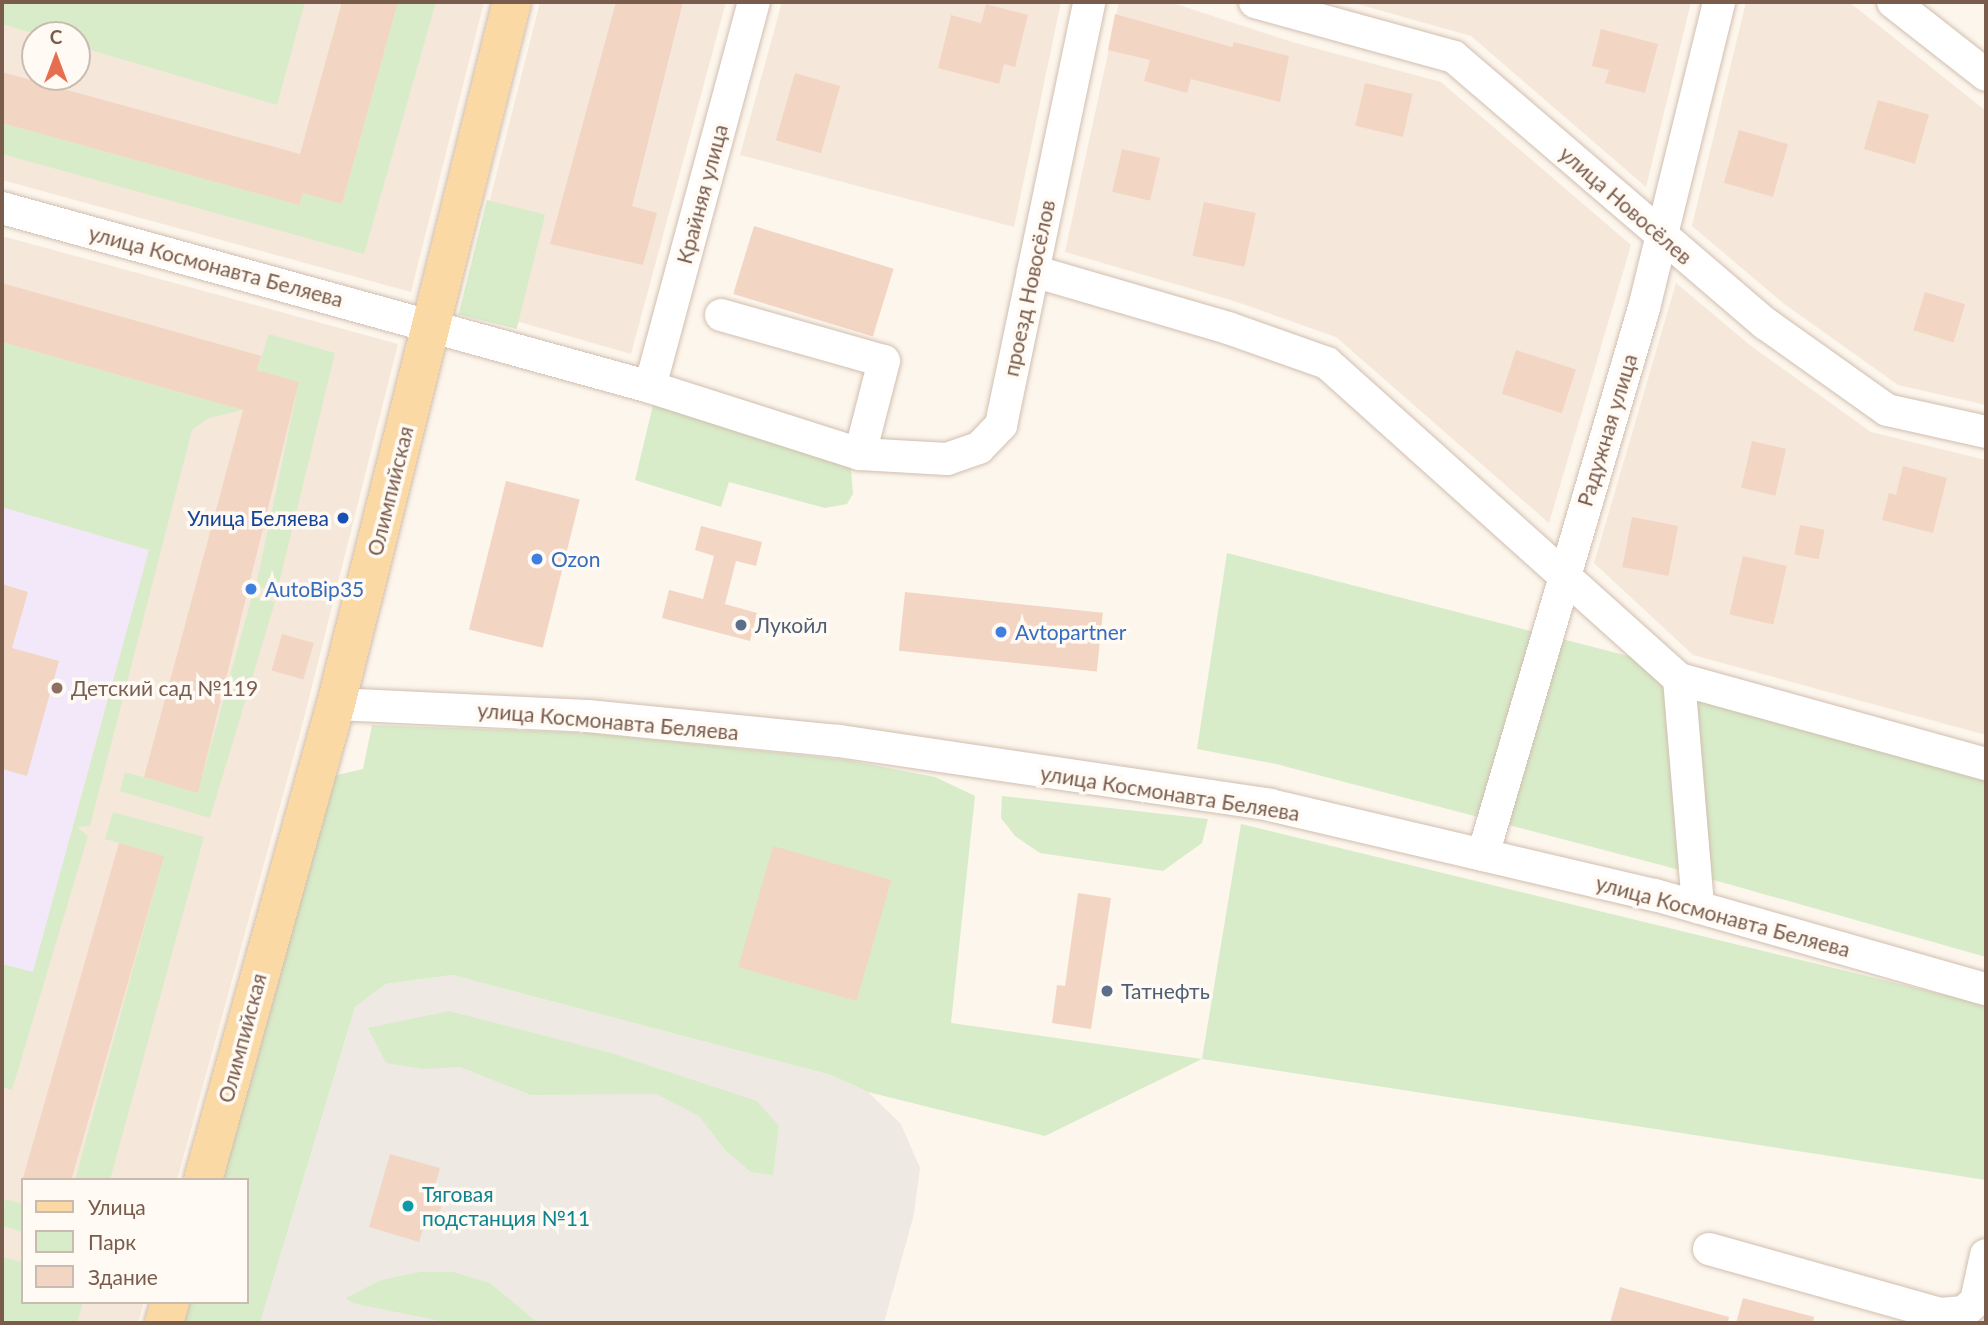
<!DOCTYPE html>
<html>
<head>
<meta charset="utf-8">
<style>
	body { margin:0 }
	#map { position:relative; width:1988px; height:1325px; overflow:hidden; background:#fdf6ec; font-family:Lato,sans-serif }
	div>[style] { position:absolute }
	.residential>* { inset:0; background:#f5e8da }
	.industrial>* { inset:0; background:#efe9e4 }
	.education>* { inset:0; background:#f3e8fa }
	.green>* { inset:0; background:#d8ecc9; transform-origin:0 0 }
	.building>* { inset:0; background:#f3d5c3; transform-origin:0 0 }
	.roads { filter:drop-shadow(0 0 2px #d1beb0) drop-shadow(0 0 2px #d1beb0) }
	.minor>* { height:32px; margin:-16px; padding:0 16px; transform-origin:16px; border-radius:16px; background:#fff }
	.major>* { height:38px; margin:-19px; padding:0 19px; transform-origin:19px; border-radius:19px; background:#fbd9a5 }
	.dots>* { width:19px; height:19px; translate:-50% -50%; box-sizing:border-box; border:4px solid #fffaf3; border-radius:50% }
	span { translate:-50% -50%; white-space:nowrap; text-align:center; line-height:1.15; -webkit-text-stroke:7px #fffaf3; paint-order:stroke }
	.street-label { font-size:21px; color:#7a5c4d }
	.transit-label { font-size:21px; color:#164399 }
	.right { translate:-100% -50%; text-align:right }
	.shop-label { font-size:21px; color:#366cbe }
	.left { translate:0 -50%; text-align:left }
	.service-label { font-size:21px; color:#4e5e75 }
	.education-label { font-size:21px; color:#785e54 }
	.culture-label { font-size:21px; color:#0d838f }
	.frame { position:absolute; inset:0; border:4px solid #7a5c4d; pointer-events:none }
	.legend { position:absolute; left:21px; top:1178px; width:228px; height:126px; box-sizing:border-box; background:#fffaf3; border:2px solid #cabbb1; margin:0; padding:9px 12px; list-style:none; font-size:21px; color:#7a5c4d }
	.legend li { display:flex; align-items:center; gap:14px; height:35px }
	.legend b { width:35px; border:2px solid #cabbb1 }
	.north { position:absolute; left:21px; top:21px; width:70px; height:70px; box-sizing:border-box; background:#fffaf3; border:2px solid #cabbb1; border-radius:50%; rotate:0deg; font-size:19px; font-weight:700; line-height:28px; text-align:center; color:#7a5c4d }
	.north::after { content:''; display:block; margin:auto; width:24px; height:32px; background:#e76f51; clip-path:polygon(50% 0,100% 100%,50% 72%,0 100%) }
</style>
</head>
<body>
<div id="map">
	<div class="residential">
		<i style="clip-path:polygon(evenodd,2px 2px,484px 2px,411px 292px,2px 180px,2px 2px,35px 35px,77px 35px,77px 77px,35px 77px,35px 35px)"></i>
		<i style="clip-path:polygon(540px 2px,726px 2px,631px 354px,463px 306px)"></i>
		<i style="clip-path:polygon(782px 2px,1061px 2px,1014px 227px,740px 155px)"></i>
		<i style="clip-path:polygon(1119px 2px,1170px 2px,1292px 42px,1441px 82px,1631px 245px,1549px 523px,1336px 337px,1237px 302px,1065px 252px)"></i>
		<i style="clip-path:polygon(1350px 2px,1691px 2px,1646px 187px,1471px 36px)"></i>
		<i style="clip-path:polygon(1746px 2px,1849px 2px,1986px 111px,1986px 405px,1898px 385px,1783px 303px,1692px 226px)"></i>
		<i style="clip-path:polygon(2px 236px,398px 344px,302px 726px,177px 1180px,23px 1180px,23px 1302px,144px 1302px,138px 1323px,2px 1323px)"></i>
		<i style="clip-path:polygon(1676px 283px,1751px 346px,1871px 432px,1986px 460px,1986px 735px,1693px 655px,1594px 563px)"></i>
	</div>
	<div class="industrial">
		<i style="clip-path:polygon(452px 975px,831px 1075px,868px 1092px,901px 1124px,920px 1168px,914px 1214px,884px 1323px,260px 1323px,355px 1007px,386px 984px)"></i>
	</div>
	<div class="education">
		<i style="clip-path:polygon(2px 507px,149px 550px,33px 972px,2px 964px)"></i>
	</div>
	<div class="green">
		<i style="clip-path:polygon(2px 2px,305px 2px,277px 105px,77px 46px,77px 35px,38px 35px,2px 24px)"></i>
		<i style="clip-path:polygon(398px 2px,436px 2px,364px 254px,2px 154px,2px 123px,299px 205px,303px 193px,342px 204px)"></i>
		<i style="left:487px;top:200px;width:60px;height:118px;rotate:14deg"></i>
		<i style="clip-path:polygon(269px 334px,335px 353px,277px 592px,256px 586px,299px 382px,257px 370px)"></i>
		<i style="clip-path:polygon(2px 342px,243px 410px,209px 418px,192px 430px,90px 826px,77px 827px,88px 836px,12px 1090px,2px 1087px,2px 964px,33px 972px,149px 550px,2px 507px)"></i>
		<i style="clip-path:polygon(653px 405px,839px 459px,851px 469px,853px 494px,847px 504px,825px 508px,729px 482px,721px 507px,635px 480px)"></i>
		<i style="clip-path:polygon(1227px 553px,1986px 748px,1986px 957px,1661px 865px,1276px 764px,1197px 749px)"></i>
		<i style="clip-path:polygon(252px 596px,275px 602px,210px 818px,120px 791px,125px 772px,198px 792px)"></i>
		<i style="clip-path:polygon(372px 725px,589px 733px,847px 760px,935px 777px,975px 796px,951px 1023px,1202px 1059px,1241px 824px,1986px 1005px,1986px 1180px,1202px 1059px,1045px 1136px,868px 1092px,831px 1075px,452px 975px,386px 984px,355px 1007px,260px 1323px,182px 1323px,187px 1302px,247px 1302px,247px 1180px,219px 1180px,324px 778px,363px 769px)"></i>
		<i style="clip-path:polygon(1002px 796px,1208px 819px,1202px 843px,1163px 871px,1040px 853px,1015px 836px,1001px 818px)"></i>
		<i style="clip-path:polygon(113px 812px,204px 837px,110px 1180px,75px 1180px,164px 856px,105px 839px)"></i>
		<i style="clip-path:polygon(449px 1011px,611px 1053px,757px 1101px,779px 1126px,773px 1175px,751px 1172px,726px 1151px,699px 1116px,656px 1094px,531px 1095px,460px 1067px,424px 1069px,386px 1063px,368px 1028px)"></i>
		<i style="clip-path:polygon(5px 1199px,23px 1204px,23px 1232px,2px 1226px)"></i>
		<i style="clip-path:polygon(2px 1257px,23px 1262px,23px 1302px,83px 1302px,77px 1323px,2px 1323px)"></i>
		<i style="clip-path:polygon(420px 1272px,453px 1272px,490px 1283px,538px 1323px,450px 1323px,352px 1303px,346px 1298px,381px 1280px)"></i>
	</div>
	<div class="building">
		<i style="clip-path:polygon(342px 2px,398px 2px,342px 204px,303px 193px,299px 205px,2px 123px,2px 72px,300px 154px)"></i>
		<i style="clip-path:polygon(616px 2px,683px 2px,632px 206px,657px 213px,643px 265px,550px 244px)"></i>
		<i style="clip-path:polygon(986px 4px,1028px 15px,1015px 67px,1004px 64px,999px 84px,938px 68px,951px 15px,981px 23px)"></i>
		<i style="clip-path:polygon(1115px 14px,1232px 47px,1234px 42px,1289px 56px,1280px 102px,1191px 79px,1187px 93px,1144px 81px,1150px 60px,1108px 50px)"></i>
		<i style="clip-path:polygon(1601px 29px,1658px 44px,1645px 93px,1605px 83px,1609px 70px,1592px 66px)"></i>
		<i style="left:795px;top:73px;width:47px;height:70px;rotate:16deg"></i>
		<i style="left:1365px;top:83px;width:49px;height:44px;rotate:13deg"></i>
		<i style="left:1878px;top:100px;width:53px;height:51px;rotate:16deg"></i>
		<i style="left:1739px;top:130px;width:51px;height:55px;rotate:16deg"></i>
		<i style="left:1122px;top:149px;width:39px;height:44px;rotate:13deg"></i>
		<i style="left:1204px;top:202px;width:53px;height:55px;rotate:12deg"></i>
		<i style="left:754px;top:226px;width:146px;height:71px;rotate:17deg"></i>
		<i style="clip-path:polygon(2px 283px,261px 356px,257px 370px,299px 382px,198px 793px,144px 777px,243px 410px,2px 342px)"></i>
		<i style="left:1925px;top:292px;width:42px;height:40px;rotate:17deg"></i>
		<i style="left:1516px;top:350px;width:63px;height:46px;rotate:18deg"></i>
		<i style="left:1752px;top:441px;width:35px;height:48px;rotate:13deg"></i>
		<i style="clip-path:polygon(1903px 466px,1947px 478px,1933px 533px,1882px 520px,1889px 493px,1896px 495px)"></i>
		<i style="left:506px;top:481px;width:76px;height:153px;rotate:14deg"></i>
		<i style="left:1632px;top:517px;width:47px;height:51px;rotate:11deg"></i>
		<i style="left:1800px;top:525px;width:25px;height:30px;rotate:11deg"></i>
		<i style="clip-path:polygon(701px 526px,762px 542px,756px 566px,736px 561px,725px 604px,757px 613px,750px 641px,662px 618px,669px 590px,703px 599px,714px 556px,695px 550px)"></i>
		<i style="left:1743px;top:556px;width:45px;height:60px;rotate:13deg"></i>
		<i style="clip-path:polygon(2px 584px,28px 592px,12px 648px,59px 661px,27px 776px,2px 769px)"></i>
		<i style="left:905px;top:592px;width:199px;height:59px;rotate:6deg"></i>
		<i style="left:282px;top:634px;width:33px;height:38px;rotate:16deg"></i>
		<i style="left:119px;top:843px;width:47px;height:349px;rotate:16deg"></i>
		<i style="left:773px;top:846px;width:123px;height:126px;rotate:16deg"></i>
		<i style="clip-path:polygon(1078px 893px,1111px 898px,1091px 1029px,1052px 1023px,1057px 985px,1065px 986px)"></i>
		<i style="clip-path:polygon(390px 1154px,440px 1168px,433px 1193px,444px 1197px,438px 1219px,427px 1216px,419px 1242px,369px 1227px)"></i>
		<i style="clip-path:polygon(1620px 1287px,1729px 1317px,1728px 1323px,1610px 1323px)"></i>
		<i style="clip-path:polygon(1743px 1298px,1814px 1317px,1813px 1323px,1736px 1323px)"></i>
	</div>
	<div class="roads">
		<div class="minor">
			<i style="left:1255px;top:2px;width:206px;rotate:15.4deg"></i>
			<i style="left:1454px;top:57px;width:411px;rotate:40.6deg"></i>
			<i style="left:1766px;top:324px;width:148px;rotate:35.4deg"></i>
			<i style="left:1887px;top:410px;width:101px;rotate:12.5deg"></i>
			<i style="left:1893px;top:2px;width:118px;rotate:38.1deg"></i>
			<i style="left:2px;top:208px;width:672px;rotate:15.44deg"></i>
			<i style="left:650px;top:387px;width:220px;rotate:17.7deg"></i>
			<i style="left:860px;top:454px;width:87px;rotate:3.3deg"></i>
			<i style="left:947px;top:459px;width:34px;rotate:-19deg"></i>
			<i style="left:979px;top:448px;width:32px;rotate:-46deg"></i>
			<i style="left:1001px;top:425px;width:432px;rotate:-78.2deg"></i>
			<i style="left:1033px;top:271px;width:203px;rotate:16.3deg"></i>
			<i style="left:1228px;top:328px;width:105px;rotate:19.5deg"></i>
			<i style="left:1327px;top:363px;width:473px;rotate:41.9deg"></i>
			<i style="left:1679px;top:679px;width:319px;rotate:15.5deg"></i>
			<i style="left:721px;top:315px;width:169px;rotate:15.8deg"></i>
			<i style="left:884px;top:361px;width:96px;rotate:104.5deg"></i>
			<i style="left:650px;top:387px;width:399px;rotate:-74.9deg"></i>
			<i style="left:1679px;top:679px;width:229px;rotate:85.2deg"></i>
			<i style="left:336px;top:704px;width:252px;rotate:2.7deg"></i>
			<i style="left:588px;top:716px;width:252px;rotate:5.7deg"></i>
			<i style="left:839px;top:741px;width:436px;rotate:8.4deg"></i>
			<i style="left:1270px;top:805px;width:395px;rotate:13.2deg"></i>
			<i style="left:1655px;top:895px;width:344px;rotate:15.9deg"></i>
			<i style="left:1483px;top:855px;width:570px;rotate:-73.6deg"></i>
			<i style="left:1644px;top:308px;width:315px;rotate:-76.2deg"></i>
			<i style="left:1709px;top:1249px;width:240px;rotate:15.7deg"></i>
			<i style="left:1940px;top:1314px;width:24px;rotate:-5deg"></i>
			<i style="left:1964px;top:1312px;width:16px;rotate:-43deg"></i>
			<i style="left:1976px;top:1301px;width:47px;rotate:-77.7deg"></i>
		</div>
		<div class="major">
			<i style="left:203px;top:1180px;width:494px;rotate:-74.4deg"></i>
			<i style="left:336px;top:704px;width:724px;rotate:-75.93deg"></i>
			<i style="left:164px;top:1323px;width:22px;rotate:-74deg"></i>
		</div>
	</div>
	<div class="dots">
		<i style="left:343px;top:518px;background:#1a4fb4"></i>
		<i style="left:537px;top:559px;background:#3f7fe0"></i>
		<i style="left:251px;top:589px;background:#3f7fe0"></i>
		<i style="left:741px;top:625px;background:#5c6f8a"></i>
		<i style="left:1001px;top:632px;background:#3f7fe0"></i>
		<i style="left:57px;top:688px;background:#8d6e63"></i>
		<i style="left:1107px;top:991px;background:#5c6f8a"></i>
		<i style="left:408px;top:1206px;background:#0f9aa8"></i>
	</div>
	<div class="street-label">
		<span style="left:702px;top:194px;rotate:-75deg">Крайняя улица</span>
		<span style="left:1626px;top:205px;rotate:41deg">улица Новосёлев</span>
		<span style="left:216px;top:266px;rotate:15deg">улица Космонавта Беляева</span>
		<span style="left:1029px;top:288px;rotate:-78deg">проезд Новосёлов</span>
		<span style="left:1607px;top:430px;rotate:-73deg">Радужная улица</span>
		<span style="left:390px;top:491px;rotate:-76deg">Олимпийская</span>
		<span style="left:608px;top:721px;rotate:5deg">улица Космонавта Беляева</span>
		<span style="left:1170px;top:793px;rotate:9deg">улица Космонавта Беляева</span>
		<span style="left:1723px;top:916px;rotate:15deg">улица Космонавта Беляева</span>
		<span style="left:242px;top:1038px;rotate:-75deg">Олимпийская</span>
	</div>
	<div class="transit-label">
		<span class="right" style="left:329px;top:518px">Улица Беляева</span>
	</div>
	<div class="shop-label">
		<span class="left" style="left:551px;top:559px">Ozon</span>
		<span class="left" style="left:265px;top:589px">AutoBip35</span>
		<span class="left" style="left:1015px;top:632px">Avtopartner</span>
	</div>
	<div class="service-label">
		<span class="left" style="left:755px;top:625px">Лукойл</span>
		<span class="left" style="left:1121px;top:991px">Татнефть</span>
	</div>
	<div class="education-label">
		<span class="left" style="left:71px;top:688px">Детский сад №119</span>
	</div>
	<div class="culture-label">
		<span class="left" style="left:422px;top:1206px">Тяговая<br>подстанция №11</span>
	</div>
	<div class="frame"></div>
	<ul class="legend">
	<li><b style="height:9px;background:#fbd9a5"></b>Улица</li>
	<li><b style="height:19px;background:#d8ecc9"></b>Парк</li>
	<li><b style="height:19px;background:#f3d5c3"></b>Здание</li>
	</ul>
	<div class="north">С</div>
</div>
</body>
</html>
